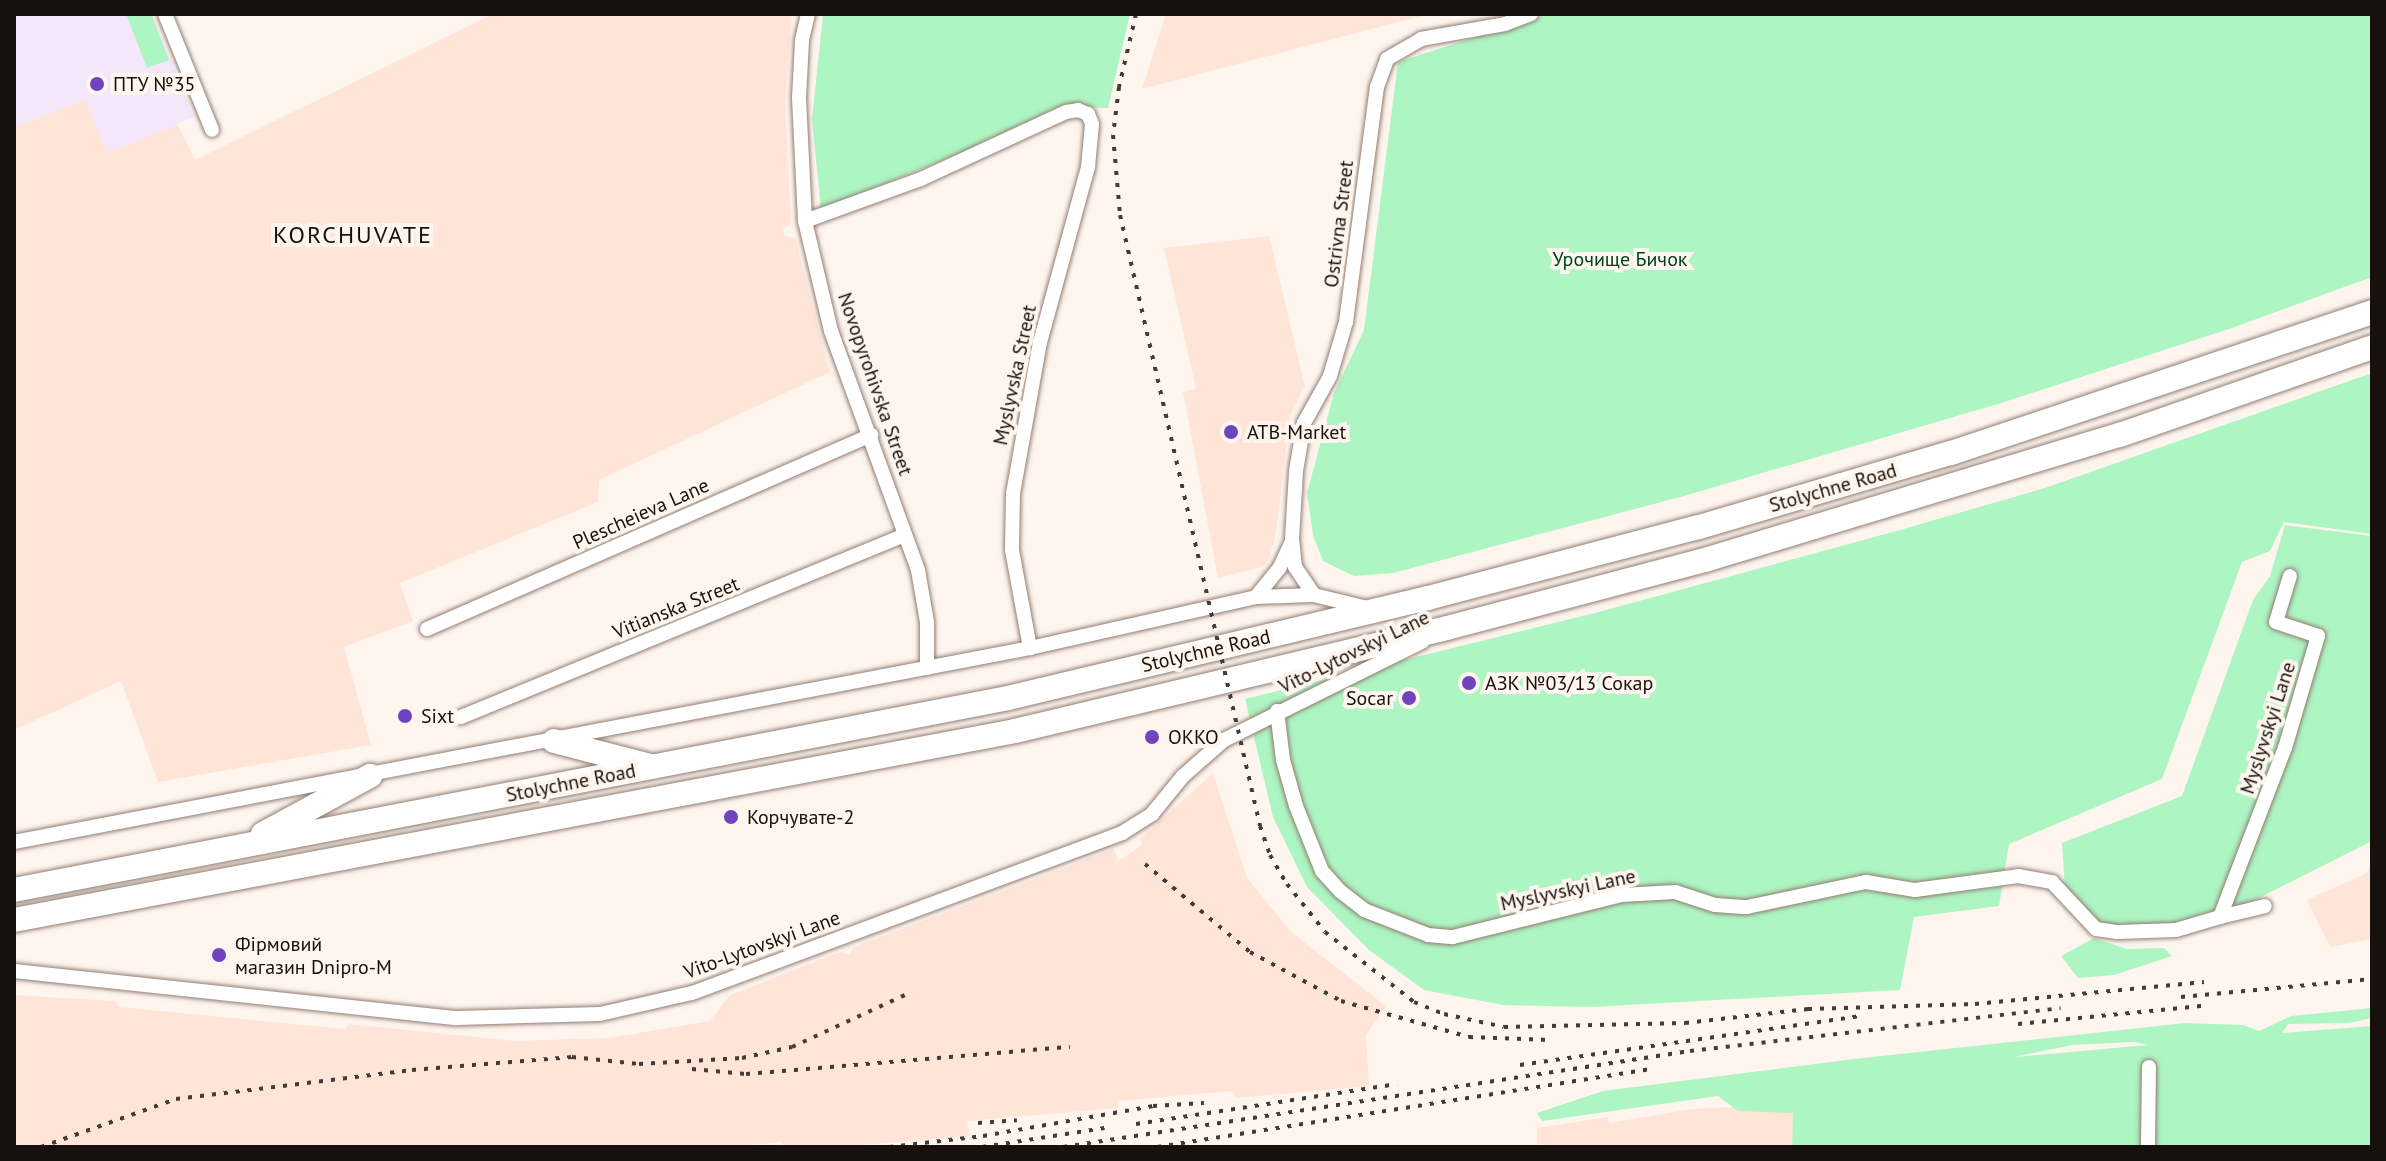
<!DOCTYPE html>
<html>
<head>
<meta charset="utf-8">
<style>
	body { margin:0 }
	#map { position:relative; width:2386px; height:1161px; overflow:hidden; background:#fef5ef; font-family:"PT Sans",sans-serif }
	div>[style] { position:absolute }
	.built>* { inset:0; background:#fee5d8 }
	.education>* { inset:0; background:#f4e7fc }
	.green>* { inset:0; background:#adf5c3 }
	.roads { filter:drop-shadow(0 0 2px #917d71) drop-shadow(0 0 2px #917d71) }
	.minor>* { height:14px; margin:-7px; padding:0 7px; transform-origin:7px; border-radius:7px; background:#fff }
	.trunk>* { height:24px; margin:-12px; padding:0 12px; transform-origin:12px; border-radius:12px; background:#fff }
	.rail>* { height:4px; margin-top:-2px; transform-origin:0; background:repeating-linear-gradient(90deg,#433b36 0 4px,transparent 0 12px) }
	.dots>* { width:22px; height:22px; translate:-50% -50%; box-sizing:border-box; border:4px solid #fef5ef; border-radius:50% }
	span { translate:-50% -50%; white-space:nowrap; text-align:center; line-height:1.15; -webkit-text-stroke:8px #fef5ef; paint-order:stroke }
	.poi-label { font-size:20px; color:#18100c }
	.left { translate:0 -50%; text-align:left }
	.right { translate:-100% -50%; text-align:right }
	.street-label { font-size:20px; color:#18100c }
	.park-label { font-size:20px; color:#00411f }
	.quarter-label { font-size:24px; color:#18100c; letter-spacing:2px }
	.frame { position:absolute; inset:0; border:16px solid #18100c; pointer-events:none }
</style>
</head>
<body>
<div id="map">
	<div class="built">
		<i style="clip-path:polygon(493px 14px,792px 14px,785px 103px,791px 224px,783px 229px,785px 236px,795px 238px,830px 372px,599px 480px,598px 502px,400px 583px,413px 621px,344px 647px,371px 745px,158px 782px,121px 681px,14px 730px,14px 127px,85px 99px,108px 153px,177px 124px,195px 160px)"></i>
		<i style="clip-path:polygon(1166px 14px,1429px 14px,1142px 89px)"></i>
		<i style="clip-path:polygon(1269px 236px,1305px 386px,1290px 416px,1276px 533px,1269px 559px,1263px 567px,1218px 578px,1183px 392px,1196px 389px,1164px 248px)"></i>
		<i style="clip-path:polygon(1213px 773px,1247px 878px,1291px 932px,1386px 1006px,1366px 1035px,1369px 1086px,1237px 1098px,1232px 1091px,1118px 1101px,1119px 1108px,967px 1121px,970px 1136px,839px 1147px,784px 1147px,781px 1142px,740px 1147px,14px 1147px,14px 995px,115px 1001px,119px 1007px,345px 1029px,349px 1024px,516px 1041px,609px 1038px,710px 1021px,730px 995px,840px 952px,849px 954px,854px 947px,1114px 849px,1118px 861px,1142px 845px,1140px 839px)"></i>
		<i style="clip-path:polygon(2372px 860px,2372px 939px,2330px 947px,2307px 900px,2367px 873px)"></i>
		<i style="clip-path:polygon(1783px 1104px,1793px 1111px,1792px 1147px,1537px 1147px,1537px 1128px,1608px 1117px,1609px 1123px,1692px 1109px)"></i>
	</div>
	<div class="education">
		<i style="clip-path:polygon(14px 14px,152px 14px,194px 117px,108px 153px,85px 99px,14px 127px)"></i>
	</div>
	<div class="green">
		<i style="clip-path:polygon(126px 14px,151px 14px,169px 60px,147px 68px)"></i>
		<i style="clip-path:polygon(823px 14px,1130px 14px,1108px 108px,1076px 107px,821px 209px,812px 119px)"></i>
		<i style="clip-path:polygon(1548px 14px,2372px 14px,2372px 277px,2232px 328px,1998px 404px,1684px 496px,1393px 573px,1354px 576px,1323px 561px,1313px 535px,1307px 493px,1334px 393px,1364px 330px,1398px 62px)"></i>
		<i style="clip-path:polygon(2372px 373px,2372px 534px,2284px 522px,2270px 551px,2242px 562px,2162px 779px,2009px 844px,1999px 906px,1914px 917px,1900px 990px,1590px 1007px,1503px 1005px,1424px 990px,1369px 950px,1307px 887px,1273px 817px,1245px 699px,1595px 613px,1900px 530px,2045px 488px)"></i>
		<i style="clip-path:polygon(2285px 525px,2372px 536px,2372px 841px,2195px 930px,2093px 924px,2065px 887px,2062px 843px,2182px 796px,2253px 600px,2270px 576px)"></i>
		<i style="clip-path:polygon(2094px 938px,2127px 949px,2164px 948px,2172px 956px,2114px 975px,2078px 978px,2061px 956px)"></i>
		<i style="clip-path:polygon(evenodd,2372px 1008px,2372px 1018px,2349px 1023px,2288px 1024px,2282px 1033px,2372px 1026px,2372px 1147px,1792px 1147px,1793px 1113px,1738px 1111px,1718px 1096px,1542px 1121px,1537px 1113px,1603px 1091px,1854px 1059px,2185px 1023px,2243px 1025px,2259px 1031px,2291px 1016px,2372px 1008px,2135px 1042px,2148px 1045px,2014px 1057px,2072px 1045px,2135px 1042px)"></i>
	</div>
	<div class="roads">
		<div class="minor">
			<i style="left:165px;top:14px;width:125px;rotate:67.9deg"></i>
			<i style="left:808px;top:14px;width:28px;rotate:103deg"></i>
			<i style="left:802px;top:41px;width:57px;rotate:93deg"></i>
			<i style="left:799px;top:98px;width:123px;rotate:87.2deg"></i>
			<i style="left:805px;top:221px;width:113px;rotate:76.7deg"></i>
			<i style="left:831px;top:331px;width:254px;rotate:70deg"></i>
			<i style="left:918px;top:570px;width:53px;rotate:80.2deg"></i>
			<i style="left:927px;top:622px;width:46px;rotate:90deg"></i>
			<i style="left:805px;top:221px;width:123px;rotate:-19.9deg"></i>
			<i style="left:921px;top:179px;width:160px;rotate:-24.8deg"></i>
			<i style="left:1066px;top:112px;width:12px;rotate:-9deg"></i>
			<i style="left:1078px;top:110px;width:11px;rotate:22deg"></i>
			<i style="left:1088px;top:114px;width:11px;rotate:68deg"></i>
			<i style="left:1092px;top:124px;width:43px;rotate:95.3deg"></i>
			<i style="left:1088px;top:167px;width:181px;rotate:105.3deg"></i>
			<i style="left:1040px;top:342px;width:153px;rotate:100.1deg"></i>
			<i style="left:1013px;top:493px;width:57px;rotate:91deg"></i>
			<i style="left:1012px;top:550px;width:100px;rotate:79.6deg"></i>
			<i style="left:1314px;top:595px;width:34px;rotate:-124deg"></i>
			<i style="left:1295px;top:567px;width:28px;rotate:-96deg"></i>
			<i style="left:1292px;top:539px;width:68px;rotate:-86.6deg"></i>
			<i style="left:1296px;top:471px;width:49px;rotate:-80.5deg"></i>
			<i style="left:1304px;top:423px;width:54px;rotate:-61deg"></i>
			<i style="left:1330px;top:376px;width:56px;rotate:-73.5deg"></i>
			<i style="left:1346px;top:322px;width:237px;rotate:-82.5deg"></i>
			<i style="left:1377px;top:87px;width:30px;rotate:-70deg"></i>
			<i style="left:1387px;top:59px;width:39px;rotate:-30deg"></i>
			<i style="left:1421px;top:39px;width:85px;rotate:-10.1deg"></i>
			<i style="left:1505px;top:24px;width:28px;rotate:-21deg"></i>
			<i style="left:1256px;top:597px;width:38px;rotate:-51deg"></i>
			<i style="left:1280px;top:567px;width:26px;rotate:-65deg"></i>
			<i style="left:427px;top:629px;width:485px;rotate:-23.6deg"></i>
			<i style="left:1277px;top:711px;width:49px;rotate:83deg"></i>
			<i style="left:1283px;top:760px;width:48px;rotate:74.2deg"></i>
			<i style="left:1296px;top:806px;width:70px;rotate:68.2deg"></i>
			<i style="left:1322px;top:871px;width:27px;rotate:48deg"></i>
			<i style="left:1340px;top:891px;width:31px;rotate:38deg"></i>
			<i style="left:1364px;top:910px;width:69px;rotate:21.3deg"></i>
			<i style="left:1428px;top:935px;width:25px;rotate:5deg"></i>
			<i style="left:1453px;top:937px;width:174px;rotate:-14deg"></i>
			<i style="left:1622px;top:895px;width:53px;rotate:-3.2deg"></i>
			<i style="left:1675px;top:892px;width:42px;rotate:18deg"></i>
			<i style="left:1715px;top:905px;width:32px;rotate:4deg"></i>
			<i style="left:1747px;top:907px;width:122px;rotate:-11.9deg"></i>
			<i style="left:1866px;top:882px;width:50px;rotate:9.3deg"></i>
			<i style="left:1915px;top:890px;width:104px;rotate:-7.7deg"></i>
			<i style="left:2018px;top:876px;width:35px;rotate:10deg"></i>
			<i style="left:2052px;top:882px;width:64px;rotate:46.9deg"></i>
			<i style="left:2096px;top:929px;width:22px;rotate:8deg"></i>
			<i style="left:2118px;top:932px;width:58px;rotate:-2deg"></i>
			<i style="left:2176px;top:930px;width:46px;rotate:-16.5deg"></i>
			<i style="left:2220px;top:917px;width:181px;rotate:-69deg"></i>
			<i style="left:2285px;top:748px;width:117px;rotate:-73.6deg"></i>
			<i style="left:2318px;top:636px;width:44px;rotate:-161.6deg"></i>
			<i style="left:2276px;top:622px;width:48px;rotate:-73.1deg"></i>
			<i style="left:461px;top:717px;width:480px;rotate:-22.3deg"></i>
			<i style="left:14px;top:842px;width:1034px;rotate:-10.81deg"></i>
			<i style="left:1030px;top:648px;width:232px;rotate:-12.7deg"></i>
			<i style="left:1256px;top:597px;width:58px;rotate:-2deg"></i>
			<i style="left:1314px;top:595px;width:55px;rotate:13.8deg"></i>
			<i style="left:2220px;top:917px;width:46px;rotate:-13.7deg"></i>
			<i style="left:14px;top:971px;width:445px;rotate:6.1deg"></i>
			<i style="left:457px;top:1018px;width:143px;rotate:-1.6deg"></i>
			<i style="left:600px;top:1014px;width:94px;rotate:-12.9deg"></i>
			<i style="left:692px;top:993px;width:459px;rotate:-20.4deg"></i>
			<i style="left:1122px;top:833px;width:36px;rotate:-32deg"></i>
			<i style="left:1152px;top:814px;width:49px;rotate:-50.8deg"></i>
			<i style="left:1183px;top:776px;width:55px;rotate:-41.3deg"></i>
			<i style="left:1224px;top:740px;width:222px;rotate:-26.4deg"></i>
			<i style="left:2148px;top:1147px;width:80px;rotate:-89.3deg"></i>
		</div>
		<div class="trunk">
			<i style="left:554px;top:741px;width:100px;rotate:14.5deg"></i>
			<i style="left:263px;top:834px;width:122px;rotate:-28.5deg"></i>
			<i style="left:14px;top:890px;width:1012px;rotate:-10.93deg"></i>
			<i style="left:1008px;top:698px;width:432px;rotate:-13.4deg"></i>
			<i style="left:1428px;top:598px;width:280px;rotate:-14.7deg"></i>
			<i style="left:1699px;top:527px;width:263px;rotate:-16.4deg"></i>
			<i style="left:1951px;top:453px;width:444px;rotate:-18.5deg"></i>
			<i style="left:14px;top:920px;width:1019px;rotate:-10.69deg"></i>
			<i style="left:1015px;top:731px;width:444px;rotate:-13.4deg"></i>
			<i style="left:1447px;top:628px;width:270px;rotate:-14.8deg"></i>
			<i style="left:1708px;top:559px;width:430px;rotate:-16.8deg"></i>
			<i style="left:2120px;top:435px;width:267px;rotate:-19.2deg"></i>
		</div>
	</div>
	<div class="rail">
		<i style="left:1136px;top:14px;width:75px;rotate:103.1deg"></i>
		<i style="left:1119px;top:87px;width:48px;rotate:97.1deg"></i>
		<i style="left:1113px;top:135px;width:80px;rotate:85deg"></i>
		<i style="left:1120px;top:215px;width:627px;rotate:77.09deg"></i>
		<i style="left:1260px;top:826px;width:31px;rotate:71deg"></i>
		<i style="left:1270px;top:855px;width:34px;rotate:60deg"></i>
		<i style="left:1287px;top:884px;width:61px;rotate:51.6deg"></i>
		<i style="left:1325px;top:932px;width:113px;rotate:38.2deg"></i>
		<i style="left:1414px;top:1002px;width:32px;rotate:22deg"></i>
		<i style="left:1444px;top:1014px;width:61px;rotate:12.2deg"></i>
		<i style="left:1504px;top:1027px;width:181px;rotate:-1.3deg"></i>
		<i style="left:1685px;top:1023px;width:124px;rotate:-6.5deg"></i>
		<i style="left:1808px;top:1009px;width:167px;rotate:-1.7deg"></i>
		<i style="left:1975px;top:1004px;width:230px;rotate:-5.5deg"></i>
		<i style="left:1145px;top:864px;width:137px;rotate:40deg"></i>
		<i style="left:1250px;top:952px;width:103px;rotate:28.3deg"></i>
		<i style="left:1341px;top:1001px;width:133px;rotate:15.7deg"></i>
		<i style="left:1469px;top:1037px;width:82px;rotate:2.1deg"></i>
		<i style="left:2181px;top:997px;width:192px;rotate:-5.4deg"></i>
		<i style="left:2018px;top:1024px;width:184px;rotate:-5.6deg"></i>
		<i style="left:1520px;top:1065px;width:344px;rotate:-8.2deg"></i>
		<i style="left:692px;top:1069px;width:54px;rotate:5.3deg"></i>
		<i style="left:746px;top:1074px;width:325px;rotate:-4.8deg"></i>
		<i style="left:978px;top:1123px;width:39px;rotate:-4deg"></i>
		<i style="left:1136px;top:1124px;width:264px;rotate:-8.7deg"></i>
		<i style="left:41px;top:1147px;width:143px;rotate:-19.6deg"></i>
		<i style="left:176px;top:1099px;width:238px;rotate:-7deg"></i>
		<i style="left:412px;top:1070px;width:161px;rotate:-4.6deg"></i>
		<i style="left:572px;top:1057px;width:67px;rotate:6deg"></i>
		<i style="left:639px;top:1064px;width:103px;rotate:-3.3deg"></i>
		<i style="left:742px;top:1058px;width:51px;rotate:-12.4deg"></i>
		<i style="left:792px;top:1047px;width:124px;rotate:-24.7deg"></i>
		<i style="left:889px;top:1147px;width:95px;rotate:-6.7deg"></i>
		<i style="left:983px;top:1136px;width:173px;rotate:-10deg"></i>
		<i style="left:1153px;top:1106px;width:51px;rotate:-3.4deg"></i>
		<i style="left:982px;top:1147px;width:124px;rotate:-8.8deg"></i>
		<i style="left:1063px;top:1147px;width:634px;rotate:-8.7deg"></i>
		<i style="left:1690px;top:1051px;width:373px;rotate:-6.6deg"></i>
		<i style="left:1157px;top:1147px;width:500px;rotate:-8.97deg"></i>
	</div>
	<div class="dots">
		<i style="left:97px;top:84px;background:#7044bc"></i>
		<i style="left:1231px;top:432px;background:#7044bc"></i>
		<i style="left:1469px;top:683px;background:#7044bc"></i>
		<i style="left:1409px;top:698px;background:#7044bc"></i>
		<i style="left:405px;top:716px;background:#7044bc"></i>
		<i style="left:1152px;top:737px;background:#7044bc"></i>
		<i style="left:731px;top:817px;background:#7044bc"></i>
		<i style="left:219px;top:955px;background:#7044bc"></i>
	</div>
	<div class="poi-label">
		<span class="left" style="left:113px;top:84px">ПТУ №35</span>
		<span class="left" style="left:1247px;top:432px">ATB-Market</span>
		<span class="left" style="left:1485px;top:683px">АЗК №03/13 Сокар</span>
		<span class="right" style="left:1393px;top:698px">Socar</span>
		<span class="left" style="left:421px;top:716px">Sixt</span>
		<span class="left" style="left:1168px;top:737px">OKKO</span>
		<span class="left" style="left:747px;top:817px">Корчувате-2</span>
		<span class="left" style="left:235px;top:956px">Фірмовий<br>магазин Dnipro-M</span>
	</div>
	<div class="street-label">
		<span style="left:1339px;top:224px;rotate:-83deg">Ostrivna Street</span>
		<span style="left:1015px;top:375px;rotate:-78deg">Myslyvska Street</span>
		<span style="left:875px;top:384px;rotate:71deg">Novopyrohivska Street</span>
		<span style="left:1833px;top:488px;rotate:-16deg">Stolychne Road</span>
		<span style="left:641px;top:514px;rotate:-24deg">Plescheieva Lane</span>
		<span style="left:676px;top:608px;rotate:-22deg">Vitianska Street</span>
		<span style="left:1206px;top:651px;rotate:-13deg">Stolychne Road</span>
		<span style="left:1354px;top:652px;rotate:-26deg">Vito-Lytovskyi Lane</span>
		<span style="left:2268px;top:728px;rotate:-72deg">Myslyvskyi Lane</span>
		<span style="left:571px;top:783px;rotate:-11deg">Stolychne Road</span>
		<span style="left:1568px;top:890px;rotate:-12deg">Myslyvskyi Lane</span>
		<span style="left:762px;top:945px;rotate:-20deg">Vito-Lytovskyi Lane</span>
	</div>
	<div class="park-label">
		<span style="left:1620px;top:259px">Урочище Бичок</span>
	</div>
	<div class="quarter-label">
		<span style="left:353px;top:235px">KORCHUVATE</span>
	</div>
	<div class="frame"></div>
</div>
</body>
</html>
